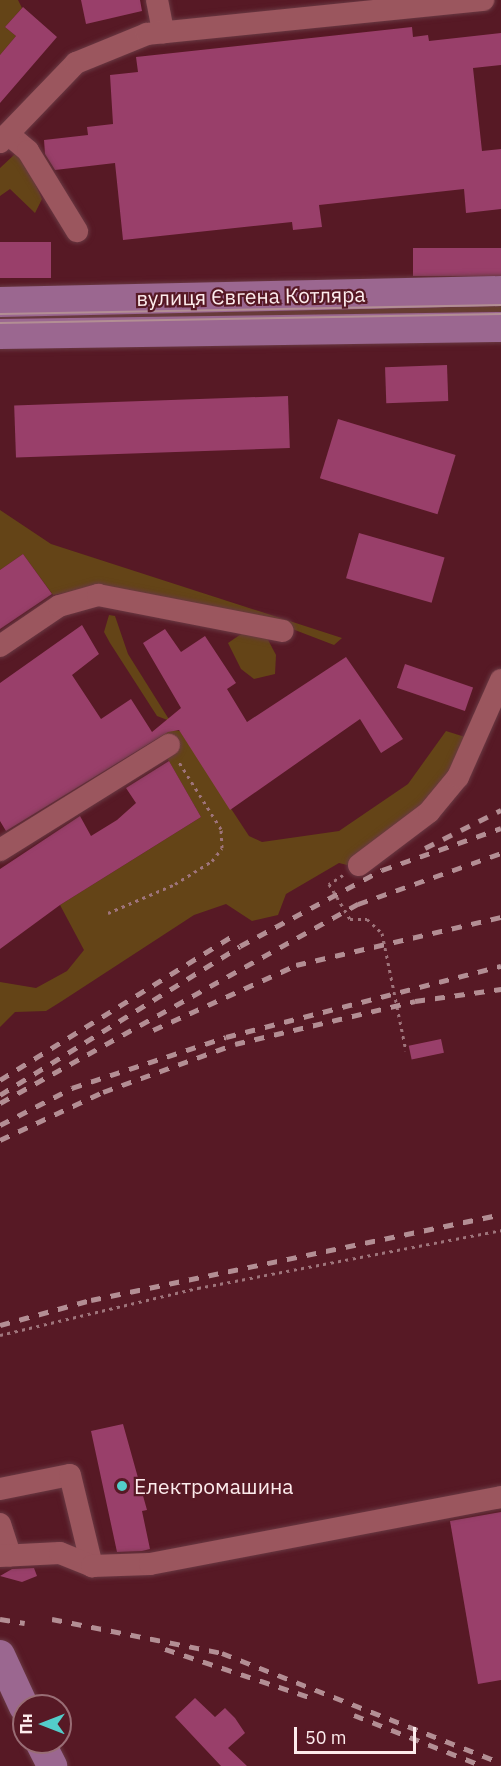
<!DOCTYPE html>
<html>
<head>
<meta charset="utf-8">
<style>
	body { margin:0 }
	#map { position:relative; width:501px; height:1766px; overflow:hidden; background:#571925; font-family:"IBM Plex Sans",sans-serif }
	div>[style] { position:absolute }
	.green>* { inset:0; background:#644417; transform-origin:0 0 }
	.building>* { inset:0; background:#993f6a; transform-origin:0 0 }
	.path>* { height:3px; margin-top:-1.5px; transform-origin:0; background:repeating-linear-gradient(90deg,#9e747b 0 3px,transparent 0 7.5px) }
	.roads { filter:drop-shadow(0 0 2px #693943) drop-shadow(0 0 2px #693943) }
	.minor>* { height:22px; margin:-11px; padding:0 11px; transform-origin:11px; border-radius:11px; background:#9b565e }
	.major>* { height:30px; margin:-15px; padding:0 15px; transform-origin:15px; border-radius:15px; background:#9b6790 }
	.tram>* { height:1.5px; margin:-0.75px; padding:0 0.75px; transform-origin:0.75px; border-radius:0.75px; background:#b38e94 }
	.rail>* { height:4.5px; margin-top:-2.25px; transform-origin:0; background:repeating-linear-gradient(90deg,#b38e94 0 10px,transparent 0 20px) }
	.dots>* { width:16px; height:16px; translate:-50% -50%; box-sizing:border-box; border:3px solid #571925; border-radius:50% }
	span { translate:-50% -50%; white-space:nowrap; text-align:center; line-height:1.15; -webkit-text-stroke:4.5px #571925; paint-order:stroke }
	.street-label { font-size:21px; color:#fdeced }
	.poi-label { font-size:21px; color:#fdeced }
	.left { translate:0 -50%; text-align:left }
	.north { position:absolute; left:12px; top:1694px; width:60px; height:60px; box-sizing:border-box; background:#571925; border:2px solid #996d75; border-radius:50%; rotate:270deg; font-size:16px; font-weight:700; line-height:24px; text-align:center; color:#fdeced }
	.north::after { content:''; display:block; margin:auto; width:21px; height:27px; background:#53cdca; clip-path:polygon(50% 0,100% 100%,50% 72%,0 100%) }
	.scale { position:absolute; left:294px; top:1727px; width:122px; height:27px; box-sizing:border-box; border:3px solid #fdeced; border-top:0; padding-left:8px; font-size:18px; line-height:21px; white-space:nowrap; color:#fdeced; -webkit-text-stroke:4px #571925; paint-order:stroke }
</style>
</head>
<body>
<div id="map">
	<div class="green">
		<i style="clip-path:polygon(0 0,18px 0,22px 8px,5px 27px,16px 36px,0 55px)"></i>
		<i style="clip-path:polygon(15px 154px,25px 160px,42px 199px,35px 213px,10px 189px,0 196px,0 168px)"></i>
		<i style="left:501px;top:301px;width:17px;height:501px;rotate:90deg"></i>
		<i style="clip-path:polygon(0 510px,51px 544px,342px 638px,334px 645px,274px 622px,91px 588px,53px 595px,23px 554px,0 570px)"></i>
		<i style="clip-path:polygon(109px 615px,115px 616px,128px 654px,170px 721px,157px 716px,110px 643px,104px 632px)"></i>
		<i style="clip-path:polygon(244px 632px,266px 636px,276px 655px,275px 674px,254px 679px,241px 669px,228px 643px)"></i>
		<i style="clip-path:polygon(166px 729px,180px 731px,249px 836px,262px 842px,339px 831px,408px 784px,446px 731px,465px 737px,445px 781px,405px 827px,347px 865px,339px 863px,286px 894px,278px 915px,252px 921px,226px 904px,194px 915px,62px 1001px,46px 1011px,15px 1012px,0 1027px,0 982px,36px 988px,67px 971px,84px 950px,60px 905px,201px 817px,166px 756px,159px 736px)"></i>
	</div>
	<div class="building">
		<i style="clip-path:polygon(81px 0,140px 0,142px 11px,86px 24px)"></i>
		<i style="clip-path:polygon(23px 7px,57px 37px,0 103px,0 55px,16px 36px,5px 27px)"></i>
		<i style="clip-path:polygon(412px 27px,413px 37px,428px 35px,429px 41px,501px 33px,501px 65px,473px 68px,482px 151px,501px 149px,501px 209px,466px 213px,464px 189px,319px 205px,322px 227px,293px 230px,292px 222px,123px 240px,115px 163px,55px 170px,45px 154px,44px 140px,88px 135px,87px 127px,113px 124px,110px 75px,138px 72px,136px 57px)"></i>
		<i style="left:0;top:242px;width:51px;height:36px"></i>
		<i style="left:413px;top:248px;width:88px;height:28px"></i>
		<i style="left:447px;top:365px;width:36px;height:62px;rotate:88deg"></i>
		<i style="left:288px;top:396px;width:52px;height:274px;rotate:88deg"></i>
		<i style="left:338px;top:419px;width:123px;height:62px;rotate:17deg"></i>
		<i style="left:359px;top:533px;width:89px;height:47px;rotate:16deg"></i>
		<i style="clip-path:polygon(23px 554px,52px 594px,0 629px,0 570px)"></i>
		<i style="clip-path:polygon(82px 625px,99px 654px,72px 675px,101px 719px,131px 699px,152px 732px,181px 708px,143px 643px,165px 629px,181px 652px,205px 636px,236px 683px,227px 689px,247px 722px,346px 657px,403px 739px,381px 753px,360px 719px,230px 810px,179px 730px,168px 732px,6px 831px,0 821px,0 683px)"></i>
		<i style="left:405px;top:664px;width:72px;height:25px;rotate:19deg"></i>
		<i style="clip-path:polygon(169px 761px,201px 817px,60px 905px,0 949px,0 869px,80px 816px,91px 836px,117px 820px,136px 803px,126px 788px)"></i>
		<i style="left:441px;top:1039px;width:14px;height:33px;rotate:78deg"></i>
		<i style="clip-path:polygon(123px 1424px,147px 1510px,142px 1511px,150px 1549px,142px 1551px,117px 1552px,91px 1431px)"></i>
		<i style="clip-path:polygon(501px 1512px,501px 1680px,478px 1684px,450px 1521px)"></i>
		<i style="clip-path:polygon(34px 1568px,37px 1576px,22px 1582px,0 1576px,12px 1569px)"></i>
		<i style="clip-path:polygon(195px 1698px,215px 1717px,225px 1708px,235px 1718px,245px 1733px,228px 1748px,247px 1766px,221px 1766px,175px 1717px)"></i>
	</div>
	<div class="path">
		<i style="left:343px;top:875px;width:17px;rotate:147deg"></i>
		<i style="left:329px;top:884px;width:41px;rotate:59deg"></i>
		<i style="left:350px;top:919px;width:17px"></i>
		<i style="left:367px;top:919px;width:21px;rotate:43deg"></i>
		<i style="left:382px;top:933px;width:120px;rotate:78.5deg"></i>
		<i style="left:108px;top:913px;width:73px;rotate:-23.4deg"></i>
		<i style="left:175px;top:884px;width:44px;rotate:-31.9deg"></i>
		<i style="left:212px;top:861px;width:16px;rotate:-52deg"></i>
		<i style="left:222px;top:848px;width:19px;rotate:-93deg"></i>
		<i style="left:221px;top:829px;width:79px;rotate:-122.1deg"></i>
		<i style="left:0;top:1335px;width:204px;rotate:-13.4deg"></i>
		<i style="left:198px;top:1288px;width:309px;rotate:-10.8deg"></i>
	</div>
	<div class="roads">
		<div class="minor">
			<i style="left:157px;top:0;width:33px;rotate:79deg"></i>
			<i style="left:8px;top:134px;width:26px;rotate:40deg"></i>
			<i style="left:28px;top:151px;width:94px;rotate:58.5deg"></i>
			<i style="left:0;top:142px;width:110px;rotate:-46.1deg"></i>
			<i style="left:76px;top:63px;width:77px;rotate:-22.2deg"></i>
			<i style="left:147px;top:34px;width:338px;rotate:-5.8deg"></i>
			<i style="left:0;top:646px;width:71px;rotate:-34.1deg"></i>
			<i style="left:59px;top:606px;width:41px;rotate:-15.8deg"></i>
			<i style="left:98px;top:595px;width:188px;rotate:11deg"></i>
			<i style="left:0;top:850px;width:199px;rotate:-31.9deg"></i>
			<i style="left:359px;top:865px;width:88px;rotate:-37.1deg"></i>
			<i style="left:429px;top:812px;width:45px;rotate:-50.4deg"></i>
			<i style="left:458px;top:777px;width:106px;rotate:-66.1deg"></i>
			<i style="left:0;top:1489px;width:71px;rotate:-11.3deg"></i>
			<i style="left:70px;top:1475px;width:94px;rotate:76.4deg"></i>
			<i style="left:0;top:1524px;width:33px;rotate:72deg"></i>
			<i style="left:0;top:1556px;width:60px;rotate:-2.9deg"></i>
			<i style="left:60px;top:1553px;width:35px;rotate:22deg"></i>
			<i style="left:92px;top:1566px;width:58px;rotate:-2deg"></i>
			<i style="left:150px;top:1564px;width:357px;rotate:-10.8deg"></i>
		</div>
		<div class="major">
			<i style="left:0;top:302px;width:501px;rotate:-1.26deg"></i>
			<i style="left:0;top:334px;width:501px;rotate:-0.8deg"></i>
			<i style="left:0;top:1655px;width:57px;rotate:65.2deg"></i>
			<i style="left:40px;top:1742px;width:27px;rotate:63deg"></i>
		</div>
	</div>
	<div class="tram">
		<i style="left:0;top:314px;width:501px;rotate:-1.03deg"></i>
		<i style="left:0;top:323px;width:501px;rotate:-1.03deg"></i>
	</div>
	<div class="rail">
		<i style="left:425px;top:848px;width:85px;rotate:-26.6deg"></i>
		<i style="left:153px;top:1030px;width:157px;rotate:-24.4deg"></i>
		<i style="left:296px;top:965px;width:211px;rotate:-13.2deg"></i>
		<i style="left:0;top:1080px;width:273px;rotate:-31.8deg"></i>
		<i style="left:0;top:1095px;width:282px;rotate:-31.8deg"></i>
		<i style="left:240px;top:946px;width:161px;rotate:-28.2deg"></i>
		<i style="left:382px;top:870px;width:126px;rotate:-19.4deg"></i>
		<i style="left:0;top:1103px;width:410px;rotate:-29.1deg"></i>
		<i style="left:358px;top:904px;width:152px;rotate:-19.6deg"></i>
		<i style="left:0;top:1125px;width:81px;rotate:-27.2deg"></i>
		<i style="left:72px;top:1088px;width:162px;rotate:-18.3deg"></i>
		<i style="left:226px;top:1037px;width:284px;rotate:-14.5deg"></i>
		<i style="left:0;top:1140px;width:114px;rotate:-25deg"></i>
		<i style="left:103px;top:1092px;width:140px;rotate:-20deg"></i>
		<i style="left:235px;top:1044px;width:185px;rotate:-13.4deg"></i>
		<i style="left:415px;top:1001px;width:87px;rotate:-7.9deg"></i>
		<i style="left:0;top:1325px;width:94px;rotate:-15.4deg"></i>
		<i style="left:91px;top:1300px;width:419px;rotate:-11.8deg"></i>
		<i style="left:0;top:1619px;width:25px;rotate:9deg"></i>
		<i style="left:52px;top:1619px;width:173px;rotate:11.3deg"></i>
		<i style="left:222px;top:1653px;width:300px;rotate:21.5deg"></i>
		<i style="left:165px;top:1649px;width:158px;rotate:18.4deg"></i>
		<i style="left:354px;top:1715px;width:139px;rotate:21.6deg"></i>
	</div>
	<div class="dots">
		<i style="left:122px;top:1486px;background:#53cdca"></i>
	</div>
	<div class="street-label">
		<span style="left:251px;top:296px;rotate:-1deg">вулиця Євгена Котляра</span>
	</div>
	<div class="poi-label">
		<span class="left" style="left:134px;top:1486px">Електромашина</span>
	</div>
	<div class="north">Пн</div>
	<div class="scale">50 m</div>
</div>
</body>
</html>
